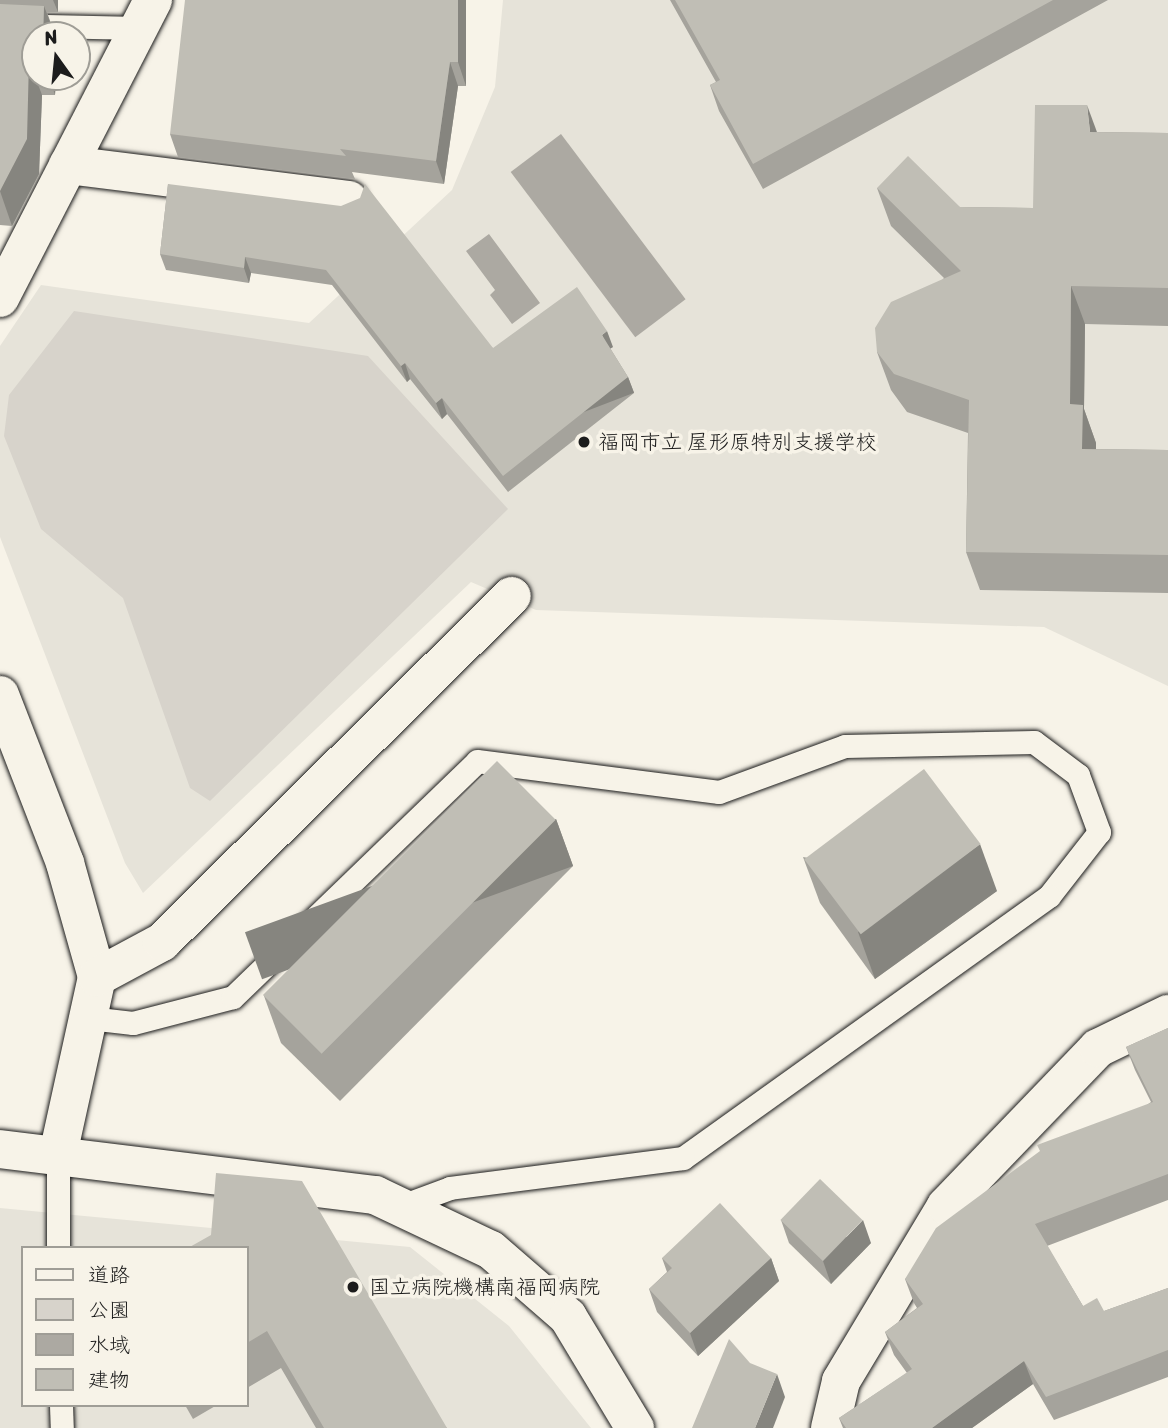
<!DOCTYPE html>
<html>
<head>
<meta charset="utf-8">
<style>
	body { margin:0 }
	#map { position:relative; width:1168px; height:1428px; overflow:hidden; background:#f7f3e8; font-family:Sriracha,"Klee One",sans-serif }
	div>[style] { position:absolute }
	.built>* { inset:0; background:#e6e3d9 }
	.green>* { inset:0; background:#d7d3cb }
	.water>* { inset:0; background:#aca9a2; transform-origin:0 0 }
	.roads { filter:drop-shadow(0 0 2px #1c1c1c) drop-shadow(0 0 2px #1c1c1c) }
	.lane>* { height:23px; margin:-11.5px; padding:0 11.5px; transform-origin:11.5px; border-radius:11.5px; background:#f7f3e8 }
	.street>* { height:38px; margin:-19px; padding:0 19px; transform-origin:19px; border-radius:19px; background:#f7f3e8 }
	.wall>* { inset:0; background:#a5a39c }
	.shaded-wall>* { inset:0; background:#86857f; transform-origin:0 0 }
	.building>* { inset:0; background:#c0beb5; transform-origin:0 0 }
	.dots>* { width:19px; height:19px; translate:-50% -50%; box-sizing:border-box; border:4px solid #f7f3e8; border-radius:50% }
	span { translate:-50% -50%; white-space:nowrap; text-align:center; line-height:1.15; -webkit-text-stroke:7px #f7f3e8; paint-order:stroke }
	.poi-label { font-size:21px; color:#1c1c1c }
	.left { translate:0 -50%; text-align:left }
	.legend { position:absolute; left:21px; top:1246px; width:228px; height:161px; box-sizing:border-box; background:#f7f3e8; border:2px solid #9f9d96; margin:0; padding:9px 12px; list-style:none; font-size:21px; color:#1c1c1c }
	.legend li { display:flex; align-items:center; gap:14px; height:35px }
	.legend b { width:35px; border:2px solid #9f9d96 }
	.north { position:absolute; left:21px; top:21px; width:70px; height:70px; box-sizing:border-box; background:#f7f3e8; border:2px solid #9f9d96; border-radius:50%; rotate:345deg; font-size:19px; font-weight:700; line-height:28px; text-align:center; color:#1c1c1c }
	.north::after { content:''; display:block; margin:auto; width:24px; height:32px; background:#1c1c1c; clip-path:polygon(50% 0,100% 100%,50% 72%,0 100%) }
</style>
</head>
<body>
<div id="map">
	<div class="built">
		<i style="clip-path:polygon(503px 0,1168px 0,1168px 686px,1044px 627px,536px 610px,471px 582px,143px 893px,125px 863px,0 537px,0 346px,41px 285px,309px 323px,452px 190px,495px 87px)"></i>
		<i style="clip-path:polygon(evenodd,0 1208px,410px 1247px,509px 1326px,591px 1428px,0 1428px,0 1208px,23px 1248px,247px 1248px,247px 1405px,23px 1405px,23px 1248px)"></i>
	</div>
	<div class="green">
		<i style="clip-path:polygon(74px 311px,368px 356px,508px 509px,210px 801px,190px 788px,123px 598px,41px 529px,4px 436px,9px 395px)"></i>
	</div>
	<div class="water">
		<i style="left:561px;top:134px;width:207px;height:63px;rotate:53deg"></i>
		<i style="clip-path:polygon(489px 234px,540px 303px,512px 324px,490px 295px,495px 290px,466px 251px)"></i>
	</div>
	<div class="roads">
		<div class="lane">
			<i style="left:0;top:25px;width:139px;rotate:1.2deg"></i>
			<i style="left:89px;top:1018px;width:44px;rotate:6.5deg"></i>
			<i style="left:133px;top:1023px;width:103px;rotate:-14.6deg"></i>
			<i style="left:233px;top:997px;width:339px;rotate:-44deg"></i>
			<i style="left:477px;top:761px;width:244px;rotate:7.3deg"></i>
			<i style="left:719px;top:792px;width:134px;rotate:-20.1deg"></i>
			<i style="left:845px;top:746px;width:189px;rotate:-1.2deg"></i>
			<i style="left:1034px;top:742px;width:55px;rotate:36.9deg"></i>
			<i style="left:1078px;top:775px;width:61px;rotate:69.8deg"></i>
			<i style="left:1099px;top:832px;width:81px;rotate:128deg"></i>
			<i style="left:1049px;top:896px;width:450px;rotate:144.4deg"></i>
			<i style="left:683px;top:1158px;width:235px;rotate:172.7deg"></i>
			<i style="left:450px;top:1188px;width:54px;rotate:159.6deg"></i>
			<i style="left:58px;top:1248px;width:94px;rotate:-90deg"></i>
			<i style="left:61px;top:1405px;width:23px;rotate:88deg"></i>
		</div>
		<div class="street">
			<i style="left:68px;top:165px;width:283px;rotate:7.1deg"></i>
			<i style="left:0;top:298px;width:335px;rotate:-62.8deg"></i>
			<i style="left:0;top:695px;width:180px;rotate:68.8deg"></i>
			<i style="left:65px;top:863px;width:118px;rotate:74.3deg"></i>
			<i style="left:97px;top:977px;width:181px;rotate:102.4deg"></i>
			<i style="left:97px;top:977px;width:74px;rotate:-28.3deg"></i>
			<i style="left:162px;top:942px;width:492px;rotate:-44.7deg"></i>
			<i style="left:0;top:1149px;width:378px;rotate:7deg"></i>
			<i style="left:375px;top:1195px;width:128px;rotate:25.4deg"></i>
			<i style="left:491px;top:1250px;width:102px;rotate:41deg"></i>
			<i style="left:568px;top:1317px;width:130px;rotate:58.9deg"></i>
			<i style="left:830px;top:1428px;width:48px;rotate:-76.8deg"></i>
			<i style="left:841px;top:1381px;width:204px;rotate:-59deg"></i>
			<i style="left:946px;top:1206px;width:219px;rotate:-46.1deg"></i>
			<i style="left:1098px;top:1048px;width:78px;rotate:-25.9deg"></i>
		</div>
	</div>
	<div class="wall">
		<i style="clip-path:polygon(0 0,58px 0,58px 12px,47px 12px,55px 35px,35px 35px,35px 77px,56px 77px,55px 95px,42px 95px,39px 174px,12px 226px,0 225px)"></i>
		<i style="clip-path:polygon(466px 0,466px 86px,458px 86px,444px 184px,352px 172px,355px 179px,178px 157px,170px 134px)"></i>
		<i style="clip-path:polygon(670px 0,1108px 0,763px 189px,719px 111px,710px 85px,716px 82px)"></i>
		<i style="clip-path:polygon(1097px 132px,1168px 133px,1168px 326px,1085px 324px,1084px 409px,1096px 443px,1096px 449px,1168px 450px,1168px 593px,980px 590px,966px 552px,968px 433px,907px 412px,891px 390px,877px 352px,944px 278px,891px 226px,877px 188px,960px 207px,1033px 208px)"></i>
		<i style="clip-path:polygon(168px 184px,493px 348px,613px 347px,610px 348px,628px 377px,634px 393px,508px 492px,447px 414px,442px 419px,410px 379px,407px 382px,332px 285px,251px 273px,249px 283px,166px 270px,160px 254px)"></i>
		<i style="clip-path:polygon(556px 819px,573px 866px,340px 1101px,281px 1043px,264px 996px)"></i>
		<i style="clip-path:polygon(803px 857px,997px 891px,875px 979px,820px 903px)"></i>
		<i style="clip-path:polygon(1168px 1028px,1168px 1200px,1047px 1246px,1083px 1306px,1104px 1311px,1168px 1288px,1168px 1377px,1054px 1420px,1033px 1384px,972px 1428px,843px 1428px,839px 1418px,907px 1373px,894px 1355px,885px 1332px,917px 1308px,914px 1303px,905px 1279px,1151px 1102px,1135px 1070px,1126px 1047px)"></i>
		<i style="clip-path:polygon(781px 1220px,871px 1243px,831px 1284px,789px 1243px)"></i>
		<i style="clip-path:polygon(247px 1248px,447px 1428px,316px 1428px,281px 1368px,247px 1388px)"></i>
		<i style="clip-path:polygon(662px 1258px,771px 1258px,779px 1281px,698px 1356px,657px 1312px,649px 1289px,667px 1272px)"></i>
		<i style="clip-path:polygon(185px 1405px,217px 1405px,193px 1419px)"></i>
	</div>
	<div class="shaded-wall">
		<i style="clip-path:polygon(53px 0,58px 0,58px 12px)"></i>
		<i style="clip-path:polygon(458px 0,466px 0,466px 86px,458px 62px)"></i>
		<i style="clip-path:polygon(44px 6px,55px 35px,43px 35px)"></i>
		<i style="clip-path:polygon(29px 60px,42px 95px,39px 174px,12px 226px,0 191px)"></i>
		<i style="clip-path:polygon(450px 62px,458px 86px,444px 184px,436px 161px)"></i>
		<i style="clip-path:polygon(49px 77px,56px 77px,55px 95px)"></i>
		<i style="clip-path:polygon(1087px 105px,1101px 143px,1090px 132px)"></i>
		<i style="clip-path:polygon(245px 257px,251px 273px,249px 283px,244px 268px)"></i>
		<i style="clip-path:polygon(1071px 286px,1085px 324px,1084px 409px,1096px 443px,1096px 487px,1082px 449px,1070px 404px)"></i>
		<i style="clip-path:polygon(607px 331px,613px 347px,608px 350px,602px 335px)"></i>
		<i style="clip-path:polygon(405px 363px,410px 379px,407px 382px,401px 366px)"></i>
		<i style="left:628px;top:377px;width:17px;height:159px;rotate:69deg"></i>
		<i style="clip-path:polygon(442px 398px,447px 414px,442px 419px,436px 403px)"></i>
		<i style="left:556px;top:819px;width:50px;height:331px;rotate:70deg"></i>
		<i style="clip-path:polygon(980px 844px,997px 891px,875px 979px,858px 932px)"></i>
		<i style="clip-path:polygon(863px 1220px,871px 1243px,831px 1284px,823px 1261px)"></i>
		<i style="clip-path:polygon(771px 1258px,779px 1281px,698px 1356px,690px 1333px)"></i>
		<i style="clip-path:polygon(1024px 1361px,1033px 1384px,972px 1428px,932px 1428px)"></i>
		<i style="clip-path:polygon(777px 1374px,785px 1397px,773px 1428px,755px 1428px)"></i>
	</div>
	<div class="building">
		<i style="clip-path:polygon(185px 0,458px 0,458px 62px,450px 62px,436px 161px,340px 149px,346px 156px,170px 134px)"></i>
		<i style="clip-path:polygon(675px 0,1053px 0,753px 164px,710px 85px,720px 80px)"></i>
		<i style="clip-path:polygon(0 4px,44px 6px,43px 35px,35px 35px,35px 60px,29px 60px,27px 139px,0 191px)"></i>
		<i style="clip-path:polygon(1035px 105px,1087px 105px,1090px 132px,1168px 133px,1168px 288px,1071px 286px,1070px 404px,1083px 405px,1082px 449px,1168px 450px,1168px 555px,966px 552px,969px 400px,894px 374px,877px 352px,875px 328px,891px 302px,961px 271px,877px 188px,908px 156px,960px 207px,1033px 208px)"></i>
		<i style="clip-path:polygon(168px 184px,341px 206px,360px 198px,365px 184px,493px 348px,577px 287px,607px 331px,602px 335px,628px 377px,503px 476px,442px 398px,436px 403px,405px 363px,401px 366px,326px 270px,245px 257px,244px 268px,160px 254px)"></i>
		<i style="left:497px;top:761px;width:83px;height:331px;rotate:45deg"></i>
		<i style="left:924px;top:769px;width:94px;height:150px;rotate:53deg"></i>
		<i style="clip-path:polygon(1168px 1028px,1168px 1174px,1035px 1224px,1083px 1306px,1097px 1298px,1104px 1311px,1168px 1288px,1168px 1350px,1046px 1397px,1024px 1361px,932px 1428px,846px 1428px,839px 1418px,912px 1369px,885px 1332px,923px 1304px,905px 1279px,936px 1228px,1040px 1151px,1037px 1145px,1153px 1102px,1126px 1047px)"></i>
		<i style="clip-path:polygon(216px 1173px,302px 1181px,447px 1428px,324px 1428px,267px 1331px,247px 1343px,247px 1248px,188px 1248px,211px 1235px)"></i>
		<i style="left:820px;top:1179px;width:59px;height:57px;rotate:44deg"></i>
		<i style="clip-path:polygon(720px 1203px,771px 1258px,690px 1333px,649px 1289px,672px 1268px,662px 1258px)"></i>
		<i style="clip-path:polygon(729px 1339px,750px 1363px,777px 1374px,755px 1428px,692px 1428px)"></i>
	</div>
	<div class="dots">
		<i style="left:584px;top:442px;background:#1c1c1c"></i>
		<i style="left:353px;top:1287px;background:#1c1c1c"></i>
	</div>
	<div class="poi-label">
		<span class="left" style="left:598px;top:442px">福岡市立 屋形原特別支援学校</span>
		<span class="left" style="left:369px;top:1287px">国立病院機構南福岡病院</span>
	</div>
	<ul class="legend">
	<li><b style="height:9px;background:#f7f3e8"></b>道路</li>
	<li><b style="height:19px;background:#d7d3cb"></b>公園</li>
	<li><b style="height:19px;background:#aca9a2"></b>水域</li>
	<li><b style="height:19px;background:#c0beb5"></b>建物</li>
	</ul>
	<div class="north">N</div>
</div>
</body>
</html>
